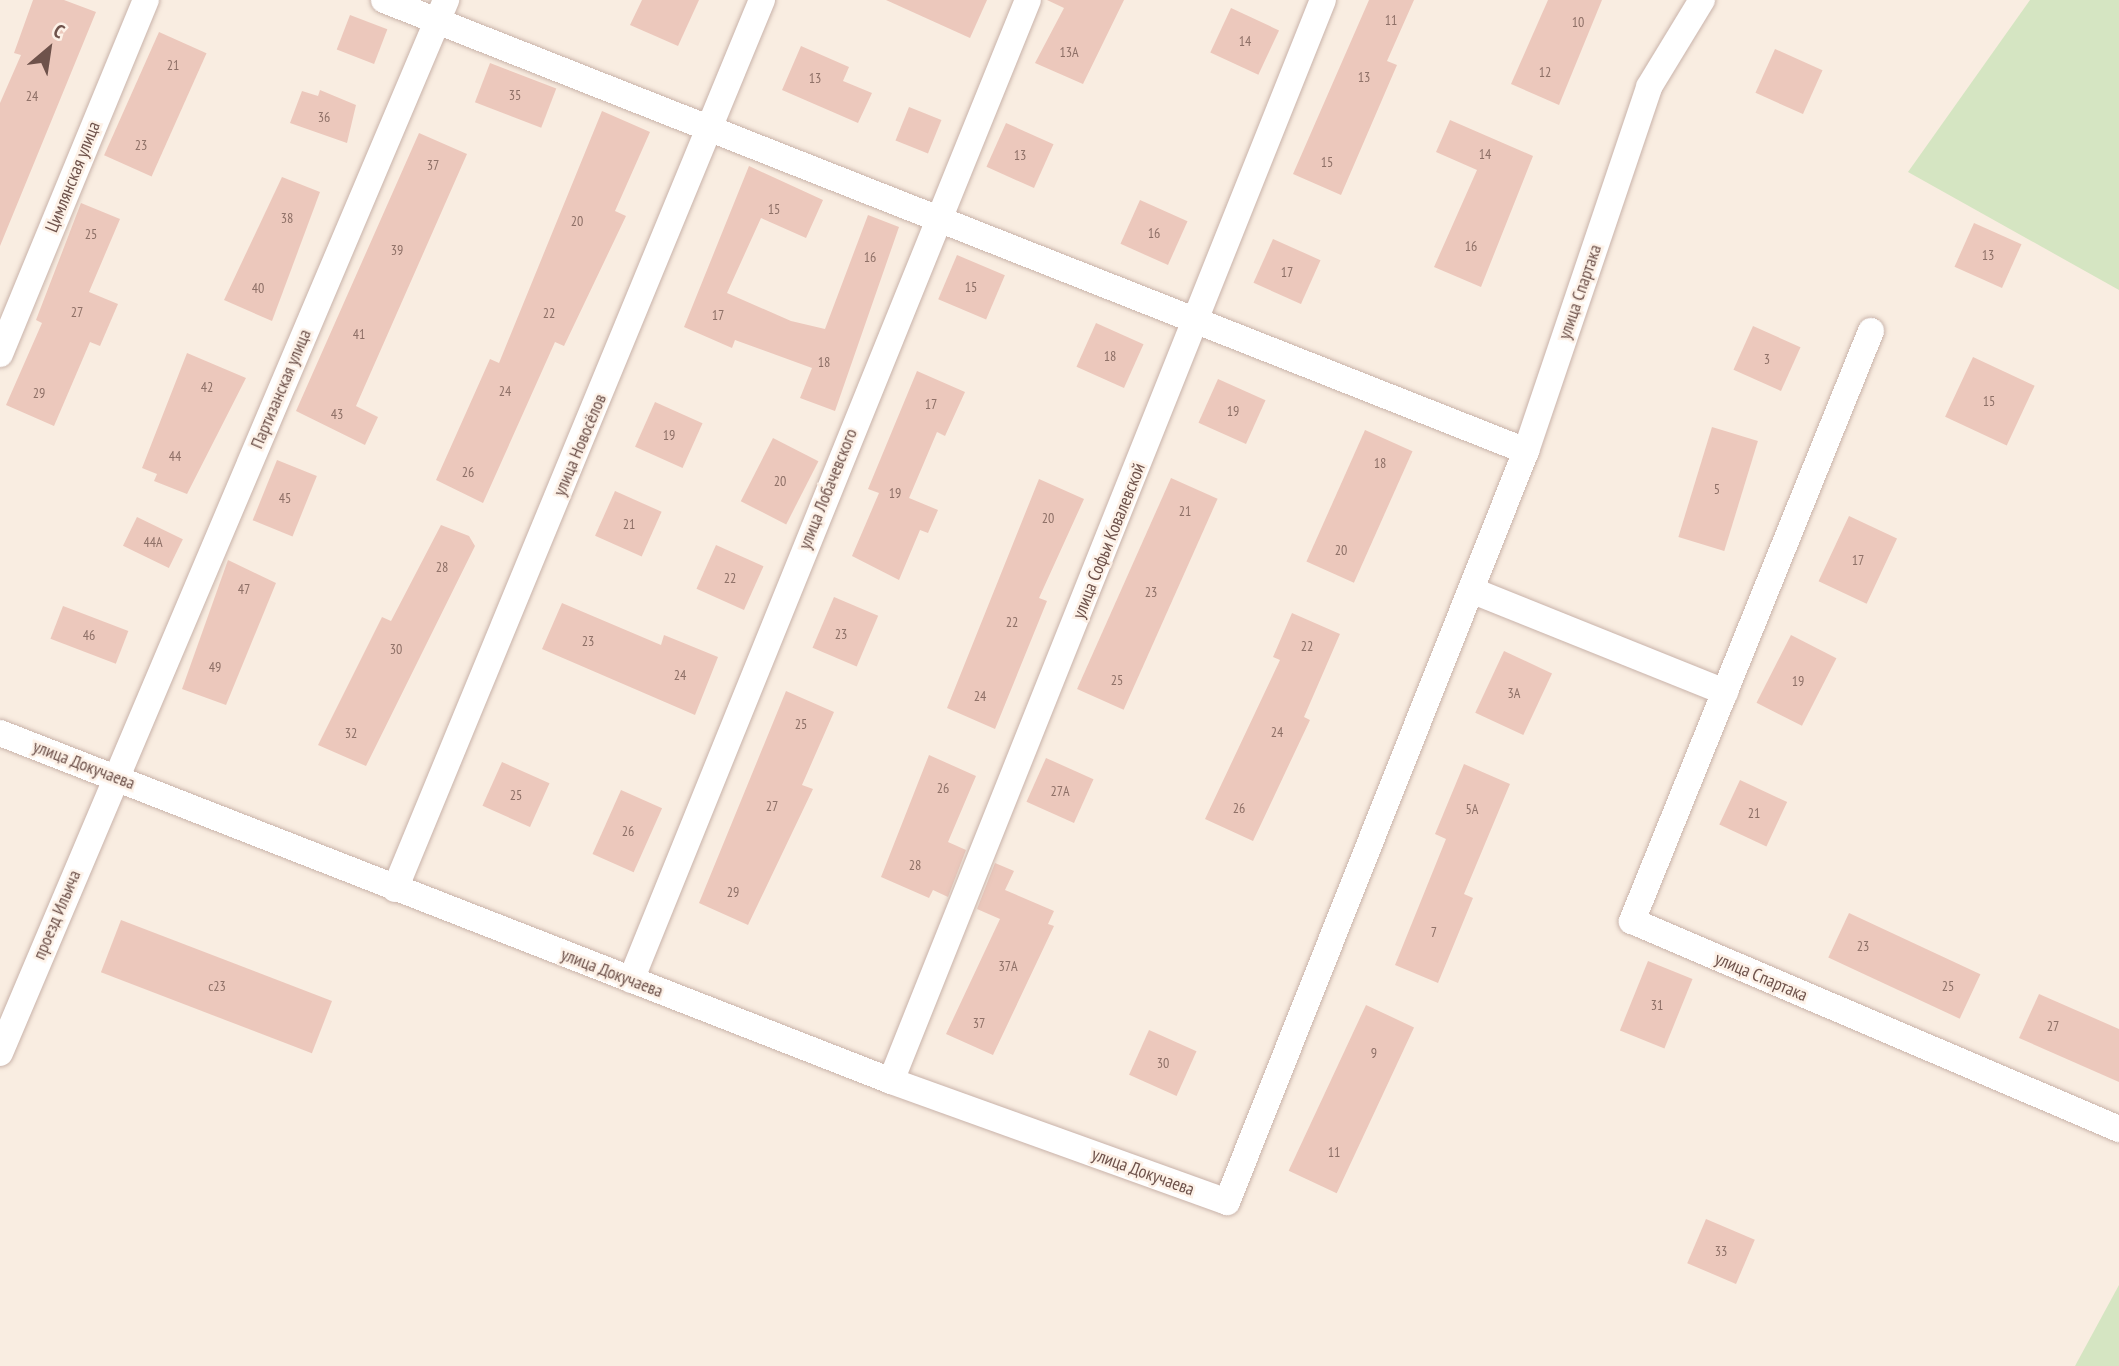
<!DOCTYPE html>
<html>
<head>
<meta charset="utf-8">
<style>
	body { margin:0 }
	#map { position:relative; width:2119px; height:1366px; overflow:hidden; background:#f9ede1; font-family:"PT Sans Narrow",sans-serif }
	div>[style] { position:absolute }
	.green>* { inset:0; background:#d5e5c2 }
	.building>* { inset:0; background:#ecc8bc; transform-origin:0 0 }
	.roads { filter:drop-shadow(0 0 2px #c9b3aa) drop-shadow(0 0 2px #c9b3aa) }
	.street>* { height:26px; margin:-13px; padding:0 13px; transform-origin:13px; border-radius:13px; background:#fff }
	span { translate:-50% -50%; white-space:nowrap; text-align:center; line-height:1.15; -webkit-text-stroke:5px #fdf1e7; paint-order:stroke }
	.number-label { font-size:14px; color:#8e7067 }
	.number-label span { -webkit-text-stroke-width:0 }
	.street-label { font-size:18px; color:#6e524b }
	.north { position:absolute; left:14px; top:14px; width:70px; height:70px; -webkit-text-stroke:5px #fdf1e7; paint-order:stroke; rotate:29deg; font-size:19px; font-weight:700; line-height:28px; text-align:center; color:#6e524b }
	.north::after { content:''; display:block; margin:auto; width:24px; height:32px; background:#6e524b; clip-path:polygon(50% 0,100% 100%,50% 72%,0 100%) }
</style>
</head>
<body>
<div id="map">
	<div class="green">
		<i style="clip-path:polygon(2030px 0,2119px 0,2119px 290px,1908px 172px)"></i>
		<i style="clip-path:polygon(2119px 1285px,2119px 1366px,2075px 1366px)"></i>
	</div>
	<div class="building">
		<i style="clip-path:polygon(33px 0,64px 0,96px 12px,0 246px,0 103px,21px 55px,14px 53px)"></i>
		<i style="clip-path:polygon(642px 0,699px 0,678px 46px,630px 25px)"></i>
		<i style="clip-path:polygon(886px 0,987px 0,970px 38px)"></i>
		<i style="clip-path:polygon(1047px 0,1124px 0,1083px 84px,1035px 63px,1064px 8px)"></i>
		<i style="clip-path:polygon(1369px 0,1414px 0,1387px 61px,1397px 65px,1341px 195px,1293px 174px)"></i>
		<i style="clip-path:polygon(1548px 0,1602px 0,1559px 105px,1511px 84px)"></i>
		<i style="left:1231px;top:8px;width:53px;height:49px;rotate:25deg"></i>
		<i style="left:350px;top:15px;width:40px;height:37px;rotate:21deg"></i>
		<i style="left:159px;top:32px;width:52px;height:135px;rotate:24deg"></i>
		<i style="clip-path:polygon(801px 46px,849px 67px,843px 81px,872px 93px,858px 123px,782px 90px)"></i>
		<i style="left:1775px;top:49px;width:52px;height:48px;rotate:24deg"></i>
		<i style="left:490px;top:63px;width:71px;height:42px;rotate:21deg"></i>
		<i style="clip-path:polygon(320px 90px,356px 105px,347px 143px,290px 123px,302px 91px,318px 96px)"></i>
		<i style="left:909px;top:107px;width:35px;height:36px;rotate:22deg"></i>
		<i style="clip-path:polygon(602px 111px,650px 132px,615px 211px,626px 216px,564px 346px,555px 342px,483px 503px,436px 480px,490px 359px,499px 363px)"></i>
		<i style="clip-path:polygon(1450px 120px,1533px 156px,1481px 287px,1434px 267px,1477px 170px,1436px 152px)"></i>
		<i style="left:1006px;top:123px;width:52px;height:48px;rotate:24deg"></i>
		<i style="clip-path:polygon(419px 133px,467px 154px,356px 406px,378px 417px,365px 445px,296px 411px)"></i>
		<i style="clip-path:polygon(749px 166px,823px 200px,806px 238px,761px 218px,727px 293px,791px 321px,825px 329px,868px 215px,899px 227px,835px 411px,800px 398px,812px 368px,735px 340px,732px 348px,684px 327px)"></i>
		<i style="clip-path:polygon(282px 177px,320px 192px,272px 321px,224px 300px)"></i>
		<i style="left:1140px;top:200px;width:52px;height:48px;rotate:24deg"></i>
		<i style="clip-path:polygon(81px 203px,120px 219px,89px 292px,118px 304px,100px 346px,90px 342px,54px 426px,6px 405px,42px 323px,36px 320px)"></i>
		<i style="left:1974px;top:223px;width:52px;height:48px;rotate:24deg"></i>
		<i style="left:1273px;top:239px;width:52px;height:48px;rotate:24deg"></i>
		<i style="left:957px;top:255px;width:52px;height:48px;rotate:23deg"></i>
		<i style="left:1096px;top:323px;width:52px;height:48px;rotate:24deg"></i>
		<i style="left:1753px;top:326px;width:52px;height:48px;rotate:24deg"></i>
		<i style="clip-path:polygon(187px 353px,246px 378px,187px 494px,154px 481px,157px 474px,142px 468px)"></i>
		<i style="left:1973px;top:357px;width:68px;height:66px;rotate:25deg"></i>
		<i style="clip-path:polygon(917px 371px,965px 392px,945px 436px,937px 432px,909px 498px,938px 510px,928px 533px,920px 530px,899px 580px,852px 556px,879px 493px,868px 489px)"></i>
		<i style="left:1218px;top:379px;width:52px;height:48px;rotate:24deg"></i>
		<i style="left:655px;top:402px;width:52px;height:49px;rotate:24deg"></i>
		<i style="left:1712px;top:427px;width:48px;height:115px;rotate:17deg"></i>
		<i style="left:1365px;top:430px;width:52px;height:144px;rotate:24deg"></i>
		<i style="left:773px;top:438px;width:51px;height:71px;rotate:27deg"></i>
		<i style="left:277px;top:460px;width:43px;height:65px;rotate:22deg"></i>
		<i style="left:1171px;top:478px;width:51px;height:231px;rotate:24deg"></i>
		<i style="clip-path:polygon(1039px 479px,1084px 499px,1039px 598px,1047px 601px,995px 729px,947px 708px)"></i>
		<i style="left:615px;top:491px;width:51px;height:49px;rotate:24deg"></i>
		<i style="left:1849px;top:516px;width:53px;height:72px;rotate:25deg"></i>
		<i style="left:137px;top:517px;width:51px;height:32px;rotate:26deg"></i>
		<i style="clip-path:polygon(441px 525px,469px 536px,475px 546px,366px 766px,318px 745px,382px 617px,391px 621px)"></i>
		<i style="left:716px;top:545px;width:52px;height:48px;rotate:24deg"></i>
		<i style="clip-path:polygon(228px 560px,276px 583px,226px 705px,182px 689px)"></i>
		<i style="left:834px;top:597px;width:48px;height:55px;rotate:23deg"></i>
		<i style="clip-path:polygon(562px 603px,661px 645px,664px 635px,718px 657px,695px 715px,542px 649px)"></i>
		<i style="left:63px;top:606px;width:70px;height:35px;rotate:21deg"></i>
		<i style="clip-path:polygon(1292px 613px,1340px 634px,1304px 717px,1310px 720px,1253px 841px,1205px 819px,1280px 660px,1273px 657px)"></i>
		<i style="left:1791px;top:635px;width:51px;height:76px;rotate:27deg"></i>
		<i style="left:1504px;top:651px;width:53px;height:68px;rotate:25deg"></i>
		<i style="clip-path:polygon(786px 691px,834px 712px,802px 785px,813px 789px,748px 925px,699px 903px)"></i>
		<i style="clip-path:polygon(929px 755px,976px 776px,948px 842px,966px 850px,948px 897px,933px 890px,929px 898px,881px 877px)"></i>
		<i style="left:1046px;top:758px;width:52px;height:48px;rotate:24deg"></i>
		<i style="left:502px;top:762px;width:52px;height:48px;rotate:24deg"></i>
		<i style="clip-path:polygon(1464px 764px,1510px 784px,1464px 894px,1473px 898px,1438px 983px,1395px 965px,1446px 839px,1435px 834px)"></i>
		<i style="left:1740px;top:780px;width:52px;height:49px;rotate:25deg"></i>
		<i style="left:621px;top:790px;width:45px;height:70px;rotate:24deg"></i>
		<i style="clip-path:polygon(995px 863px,1014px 871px,1005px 890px,1054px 911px,1048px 924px,1054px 926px,993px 1055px,946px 1034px,1000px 919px,977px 909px)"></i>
		<i style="left:1849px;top:913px;width:145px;height:49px;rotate:25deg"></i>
		<i style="left:121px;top:920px;width:226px;height:56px;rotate:21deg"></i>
		<i style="left:1648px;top:961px;width:48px;height:75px;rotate:22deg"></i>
		<i style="clip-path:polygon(2039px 994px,2119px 1029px,2119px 1082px,2019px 1038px)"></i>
		<i style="left:1366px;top:1005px;width:53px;height:183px;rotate:25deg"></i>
		<i style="left:1149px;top:1030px;width:52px;height:49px;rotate:24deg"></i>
		<i style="left:1706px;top:1219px;width:53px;height:48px;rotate:23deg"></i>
	</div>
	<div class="roads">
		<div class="street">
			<i style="left:384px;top:0;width:1228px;rotate:21.55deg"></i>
			<i style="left:1871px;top:331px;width:637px;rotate:112.05deg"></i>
			<i style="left:1632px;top:921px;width:530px;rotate:23.13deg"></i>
			<i style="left:0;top:354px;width:383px;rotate:-67.6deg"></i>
			<i style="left:1471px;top:590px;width:274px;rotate:21.9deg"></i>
			<i style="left:0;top:733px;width:957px;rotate:21.33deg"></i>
			<i style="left:891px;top:1081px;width:357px;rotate:19.8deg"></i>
			<i style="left:1227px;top:1202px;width:808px;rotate:-68.29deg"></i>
			<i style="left:1526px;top:451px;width:384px;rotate:-71.3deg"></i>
			<i style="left:1649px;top:87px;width:102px;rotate:-58.7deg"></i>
			<i style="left:395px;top:889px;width:962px;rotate:-67.57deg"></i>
			<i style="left:631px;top:980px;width:1057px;rotate:-67.95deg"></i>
			<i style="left:0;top:1053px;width:1144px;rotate:-67.04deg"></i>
			<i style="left:891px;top:1081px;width:1164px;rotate:-68.22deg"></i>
		</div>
	</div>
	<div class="number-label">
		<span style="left:1391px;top:20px">11</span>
		<span style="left:1578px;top:22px">10</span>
		<span style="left:1245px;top:41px">14</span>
		<span style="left:1069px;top:52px">13А</span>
		<span style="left:173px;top:65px">21</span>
		<span style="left:1545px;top:72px">12</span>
		<span style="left:1364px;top:77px">13</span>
		<span style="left:815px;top:78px">13</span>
		<span style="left:515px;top:95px">35</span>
		<span style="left:32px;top:96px">24</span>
		<span style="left:324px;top:117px">36</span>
		<span style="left:141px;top:145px">23</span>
		<span style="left:1485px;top:154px">14</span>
		<span style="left:1020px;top:155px">13</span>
		<span style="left:1327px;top:162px">15</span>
		<span style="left:433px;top:165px">37</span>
		<span style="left:774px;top:209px">15</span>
		<span style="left:287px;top:218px">38</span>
		<span style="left:577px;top:221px">20</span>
		<span style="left:1154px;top:233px">16</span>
		<span style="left:91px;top:234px">25</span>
		<span style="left:1471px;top:246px">16</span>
		<span style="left:397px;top:250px">39</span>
		<span style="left:1988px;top:255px">13</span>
		<span style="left:870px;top:257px">16</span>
		<span style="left:1287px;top:272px">17</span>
		<span style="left:971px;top:287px">15</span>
		<span style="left:258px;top:288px">40</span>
		<span style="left:77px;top:312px">27</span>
		<span style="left:549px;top:313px">22</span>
		<span style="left:718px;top:315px">17</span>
		<span style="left:359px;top:334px">41</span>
		<span style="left:1110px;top:356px">18</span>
		<span style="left:1767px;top:359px">3</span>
		<span style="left:824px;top:362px">18</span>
		<span style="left:207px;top:387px">42</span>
		<span style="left:505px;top:391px">24</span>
		<span style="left:39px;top:393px">29</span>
		<span style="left:1989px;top:401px">15</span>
		<span style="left:931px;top:404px">17</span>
		<span style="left:1233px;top:411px">19</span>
		<span style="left:337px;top:414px">43</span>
		<span style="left:669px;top:435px">19</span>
		<span style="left:175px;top:456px">44</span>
		<span style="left:1380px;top:463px">18</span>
		<span style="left:468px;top:472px">26</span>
		<span style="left:780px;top:481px">20</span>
		<span style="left:1717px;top:489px">5</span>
		<span style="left:895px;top:493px">19</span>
		<span style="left:285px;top:498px">45</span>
		<span style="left:1185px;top:511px">21</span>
		<span style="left:1048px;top:518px">20</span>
		<span style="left:629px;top:524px">21</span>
		<span style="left:153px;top:542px">44А</span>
		<span style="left:1341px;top:550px">20</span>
		<span style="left:1858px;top:560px">17</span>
		<span style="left:442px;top:567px">28</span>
		<span style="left:730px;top:578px">22</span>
		<span style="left:244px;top:589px">47</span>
		<span style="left:1151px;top:592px">23</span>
		<span style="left:1012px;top:622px">22</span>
		<span style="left:841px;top:634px">23</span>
		<span style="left:89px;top:635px">46</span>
		<span style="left:588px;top:641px">23</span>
		<span style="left:1307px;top:646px">22</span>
		<span style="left:396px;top:649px">30</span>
		<span style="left:215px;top:667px">49</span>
		<span style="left:680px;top:675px">24</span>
		<span style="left:1117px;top:680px">25</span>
		<span style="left:1798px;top:681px">19</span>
		<span style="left:1514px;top:693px">3А</span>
		<span style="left:980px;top:696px">24</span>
		<span style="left:801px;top:724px">25</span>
		<span style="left:1277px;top:732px">24</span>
		<span style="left:351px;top:733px">32</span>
		<span style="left:943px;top:788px">26</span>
		<span style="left:1060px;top:791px">27А</span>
		<span style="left:516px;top:795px">25</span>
		<span style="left:772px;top:806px">27</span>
		<span style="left:1239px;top:808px">26</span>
		<span style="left:1472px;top:809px">5А</span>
		<span style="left:1754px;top:813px">21</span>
		<span style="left:628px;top:831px">26</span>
		<span style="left:915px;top:865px">28</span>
		<span style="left:733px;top:892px">29</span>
		<span style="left:1434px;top:932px">7</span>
		<span style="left:1863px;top:946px">23</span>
		<span style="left:1008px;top:966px">37А</span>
		<span style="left:217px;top:986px">с23</span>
		<span style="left:1948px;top:986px">25</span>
		<span style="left:1657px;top:1005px">31</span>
		<span style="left:979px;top:1023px">37</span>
		<span style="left:2053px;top:1026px">27</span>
		<span style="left:1374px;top:1053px">9</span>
		<span style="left:1163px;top:1063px">30</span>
		<span style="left:1334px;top:1152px">11</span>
		<span style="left:1721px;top:1251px">33</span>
	</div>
	<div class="street-label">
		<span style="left:73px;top:177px;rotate:-68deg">Цимлянская улица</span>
		<span style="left:1580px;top:292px;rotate:-71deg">улица Спартака</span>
		<span style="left:281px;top:389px;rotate:-67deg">Партизанская улица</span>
		<span style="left:580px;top:445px;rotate:-67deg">улица Новосёлов</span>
		<span style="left:828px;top:489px;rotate:-68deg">улица Лобачевского</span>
		<span style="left:1109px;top:541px;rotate:-68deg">улица Софьи Ковалевской</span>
		<span style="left:84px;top:765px;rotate:21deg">улица Докучаева</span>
		<span style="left:57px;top:915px;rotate:-67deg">проезд Ильича</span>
		<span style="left:612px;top:973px;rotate:21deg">улица Докучаева</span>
		<span style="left:1761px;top:977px;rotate:23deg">улица Спартака</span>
		<span style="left:1143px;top:1172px;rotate:20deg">улица Докучаева</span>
	</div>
	<div class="north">С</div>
</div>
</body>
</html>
